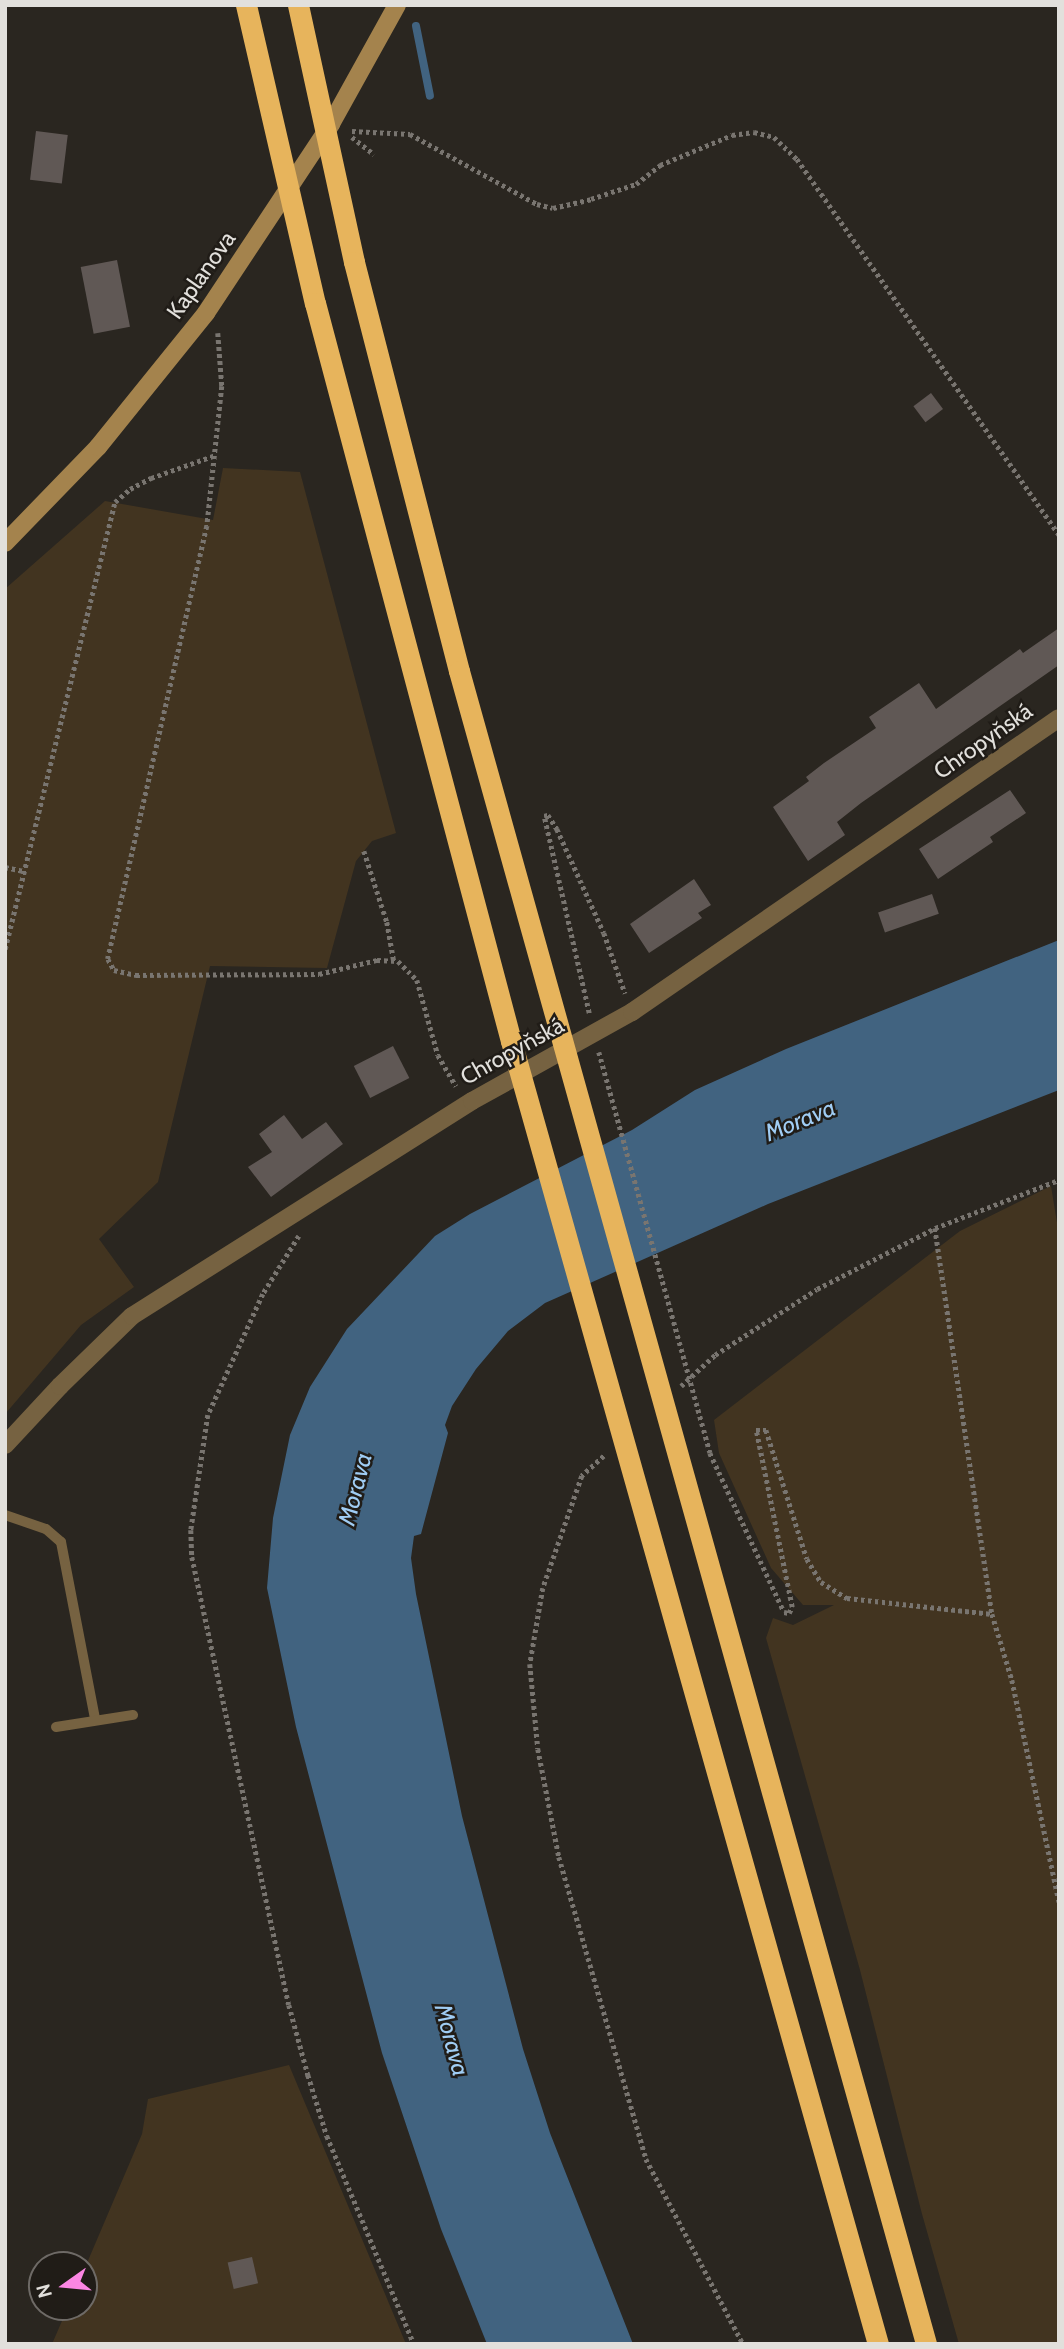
<!DOCTYPE html>
<html>
<head>
<meta charset="utf-8">
<style>
	body { margin:0 }
	#map { position:relative; width:1064px; height:2349px; overflow:hidden; background:#2a2620; font-family:Cabin,sans-serif }
	div>[style] { position:absolute }
	.green>* { inset:0; background:#423420 }
	.water>* { inset:0; background:#416380 }
	.stream>* { height:8px; margin:-4px; padding:0 4px; transform-origin:4px; border-radius:4px; background:#416380 }
	.building>* { inset:0; background:#605855; transform-origin:0 0 }
	.path>* { height:4.5px; margin-top:-2.25px; transform-origin:0; background:repeating-linear-gradient(90deg,#797570 0 3.5px,transparent 0 7px) }
	.lane>* { height:10px; margin:-5px; padding:0 5px; transform-origin:5px; border-radius:5px; background:#766241 }
	.street>* { height:18px; margin:-9px; padding:0 9px; transform-origin:9px; border-radius:9px; background:#766241 }
	.secondary>* { height:18px; margin:-9px; padding:0 9px; transform-origin:9px; border-radius:9px; background:#a4834d }
	.highway>* { height:21px; margin:-10.5px; padding:0 10.5px; transform-origin:10.5px; border-radius:10.5px; background:#e7b45c }
	span { translate:-50% -50%; white-space:nowrap; text-align:center; line-height:1.15; -webkit-text-stroke:5px #201c17; paint-order:stroke }
	.street-label { font-size:23px; color:#e2e0dc }
	.water-label { font-size:24px; color:#a0cdf4; font-style:italic }
	.frame { position:absolute; inset:0; border:7px solid #e2e0dc; pointer-events:none }
	.north { position:absolute; left:28px; top:2251px; width:70px; height:70px; box-sizing:border-box; background:#201c17; border:2px solid #6e6a66; border-radius:50%; rotate:255deg; font-size:19px; font-weight:700; line-height:28px; text-align:center; color:#e2e0dc }
	.north::after { content:''; display:block; margin:auto; width:24px; height:32px; background:#fc86e3; clip-path:polygon(50% 0,100% 100%,50% 72%,0 100%) }
</style>
</head>
<body>
<div id="map">
	<div class="green">
		<i style="clip-path:polygon(223px 468px,300px 472px,396px 833px,372px 841px,356px 861px,327px 968px,210px 966px,158px 1182px,99px 1239px,134px 1287px,81px 1325px,6px 1413px,5px 589px,105px 501px,213px 520px)"></i>
		<i style="clip-path:polygon(1051px 1186px,1059px 1235px,1059px 2344px,959px 2344px,922px 2214px,860px 1970px,766px 1638px,773px 1618px,793px 1625px,834px 1605px,803px 1605px,771px 1568px,719px 1453px,714px 1420px,960px 1231px)"></i>
		<i style="clip-path:polygon(289px 2065px,406px 2344px,52px 2344px,68px 2307px,84px 2307px,84px 2270px,142px 2134px,148px 2099px)"></i>
	</div>
	<div class="water">
		<i style="clip-path:polygon(1059px 940px,1059px 1090px,768px 1204px,545px 1303px,508px 1331px,476px 1369px,452px 1406px,445px 1425px,448px 1433px,421px 1534px,414px 1536px,411px 1558px,416px 1594px,462px 1816px,523px 2049px,550px 2133px,633px 2344px,487px 2344px,441px 2229px,382px 2053px,296px 1727px,267px 1588px,273px 1518px,290px 1435px,310px 1387px,347px 1329px,435px 1236px,470px 1214px,632px 1130px,695px 1090px,786px 1049px)"></i>
	</div>
	<div class="stream">
		<i style="left:416px;top:26px;width:71px;rotate:78.7deg"></i>
	</div>
	<div class="building">
		<i style="left:36px;top:131px;width:32px;height:49px;rotate:7deg"></i>
		<i style="left:117px;top:260px;width:68px;height:37px;rotate:79deg"></i>
		<i style="left:931px;top:393px;width:20px;height:22px;rotate:53deg"></i>
		<i style="clip-path:polygon(1059px 628px,1059px 665px,861px 803px,837px 822px,845px 835px,808px 861px,773px 807px,809px 781px,806px 777px,824px 763px,876px 728px,869px 717px,919px 683px,936px 709px,1020px 649px,1023px 653px)"></i>
		<i style="clip-path:polygon(1010px 790px,1026px 813px,990px 837px,993px 842px,938px 879px,919px 849px)"></i>
		<i style="clip-path:polygon(694px 879px,711px 905px,698px 913px,702px 918px,649px 953px,630px 924px)"></i>
		<i style="left:932px;top:894px;width:21px;height:57px;rotate:71deg"></i>
		<i style="left:393px;top:1046px;width:36px;height:44px;rotate:63deg"></i>
		<i style="clip-path:polygon(284px 1115px,302px 1139px,326px 1122px,343px 1144px,271px 1197px,248px 1167px,272px 1152px,259px 1134px)"></i>
		<i style="left:252px;top:2257px;width:27px;height:25px;rotate:77deg"></i>
	</div>
	<div class="path">
		<i style="left:352px;top:131px;width:58px;rotate:3deg"></i>
		<i style="left:410px;top:134px;width:145px;rotate:28.9deg"></i>
		<i style="left:537px;top:204px;width:16px;rotate:14deg"></i>
		<i style="left:553px;top:208px;width:39px;rotate:-13deg"></i>
		<i style="left:591px;top:199px;width:47px;rotate:-18.4deg"></i>
		<i style="left:636px;top:184px;width:31px;rotate:-38deg"></i>
		<i style="left:660px;top:165px;width:78px;rotate:-22.6deg"></i>
		<i style="left:732px;top:135px;width:22px;rotate:-8deg"></i>
		<i style="left:754px;top:132px;width:21px;rotate:14deg"></i>
		<i style="left:774px;top:137px;width:32px;rotate:44deg"></i>
		<i style="left:797px;top:159px;width:458px;rotate:55.1deg"></i>
		<i style="left:352px;top:137px;width:28px;rotate:38deg"></i>
		<i style="left:218px;top:333px;width:53px;rotate:85.7deg"></i>
		<i style="left:222px;top:386px;width:141px;rotate:96.1deg"></i>
		<i style="left:207px;top:526px;width:444px;rotate:102.9deg"></i>
		<i style="left:108px;top:959px;width:13px;rotate:61deg"></i>
		<i style="left:114px;top:970px;width:23px;rotate:13deg"></i>
		<i style="left:136px;top:975px;width:183px;rotate:-0.3deg"></i>
		<i style="left:319px;top:974px;width:60px;rotate:-13.6deg"></i>
		<i style="left:377px;top:960px;width:21px;rotate:3deg"></i>
		<i style="left:398px;top:961px;width:27px;rotate:45deg"></i>
		<i style="left:417px;top:980px;width:78px;rotate:74.4deg"></i>
		<i style="left:438px;top:1055px;width:36px;rotate:60deg"></i>
		<i style="left:364px;top:851px;width:75px;rotate:72.1deg"></i>
		<i style="left:387px;top:922px;width:39px;rotate:80deg"></i>
		<i style="left:5px;top:867px;width:19px;rotate:12deg"></i>
		<i style="left:5px;top:949px;width:460px;rotate:-76.2deg"></i>
		<i style="left:115px;top:502px;width:20px;rotate:-41deg"></i>
		<i style="left:130px;top:489px;width:24px;rotate:-28deg"></i>
		<i style="left:151px;top:478px;width:69px;rotate:-19.5deg"></i>
		<i style="left:589px;top:1013px;width:202px;rotate:-102.9deg"></i>
		<i style="left:544px;top:816px;width:4px;rotate:-14deg"></i>
		<i style="left:548px;top:815px;width:17px;rotate:57deg"></i>
		<i style="left:557px;top:829px;width:114px;rotate:65.7deg"></i>
		<i style="left:604px;top:933px;width:64px;rotate:70.7deg"></i>
		<i style="left:599px;top:1052px;width:416px;rotate:74.5deg"></i>
		<i style="left:710px;top:1453px;width:175px;rotate:65deg"></i>
		<i style="left:784px;top:1612px;width:5px;rotate:11deg"></i>
		<i style="left:789px;top:1613px;width:7px;rotate:-63deg"></i>
		<i style="left:792px;top:1607px;width:181px;rotate:-101.5deg"></i>
		<i style="left:756px;top:1430px;width:10px"></i>
		<i style="left:766px;top:1430px;width:135px;rotate:72.4deg"></i>
		<i style="left:807px;top:1559px;width:27px;rotate:59deg"></i>
		<i style="left:821px;top:1582px;width:31px;rotate:32deg"></i>
		<i style="left:847px;top:1598px;width:146px;rotate:6.3deg"></i>
		<i style="left:935px;top:1228px;width:390px;rotate:81.6deg"></i>
		<i style="left:992px;top:1614px;width:69px;rotate:73.1deg"></i>
		<i style="left:1012px;top:1680px;width:227px;rotate:78deg"></i>
		<i style="left:299px;top:1236px;width:68px;rotate:121.8deg"></i>
		<i style="left:263px;top:1294px;width:133px;rotate:114.4deg"></i>
		<i style="left:208px;top:1415px;width:116px;rotate:98.4deg"></i>
		<i style="left:191px;top:1530px;width:27px;rotate:88deg"></i>
		<i style="left:192px;top:1557px;width:458px;rotate:77.8deg"></i>
		<i style="left:289px;top:2005px;width:73px;rotate:74.8deg"></i>
		<i style="left:308px;top:2075px;width:64px;rotate:72.7deg"></i>
		<i style="left:327px;top:2136px;width:225px;rotate:67.3deg"></i>
		<i style="left:681px;top:1386px;width:46px;rotate:-42.4deg"></i>
		<i style="left:715px;top:1355px;width:121px;rotate:-32.9deg"></i>
		<i style="left:817px;top:1289px;width:133px;rotate:-27.3deg"></i>
		<i style="left:935px;top:1228px;width:133px;rotate:-21.2deg"></i>
		<i style="left:604px;top:1456px;width:30px;rotate:138deg"></i>
		<i style="left:582px;top:1476px;width:119px;rotate:109.2deg"></i>
		<i style="left:543px;top:1588px;width:77px;rotate:99.7deg"></i>
		<i style="left:530px;top:1664px;width:85px;rotate:84.6deg"></i>
		<i style="left:538px;top:1749px;width:110px;rotate:79deg"></i>
		<i style="left:559px;top:1857px;width:314px;rotate:73.9deg"></i>
		<i style="left:646px;top:2159px;width:209px;rotate:62.3deg"></i>
	</div>
	<div class="lane">
		<i style="left:5px;top:1515px;width:43px;rotate:18.9deg"></i>
		<i style="left:46px;top:1529px;width:20px;rotate:41deg"></i>
		<i style="left:61px;top:1542px;width:180px;rotate:79.1deg"></i>
		<i style="left:56px;top:1727px;width:78px;rotate:-8.9deg"></i>
	</div>
	<div class="street">
		<i style="left:5px;top:1445px;width:81px;rotate:-47deg"></i>
		<i style="left:60px;top:1386px;width:100px;rotate:-44.2deg"></i>
		<i style="left:132px;top:1316px;width:402px;rotate:-32.3deg"></i>
		<i style="left:472px;top:1101px;width:183px;rotate:-29.1deg"></i>
		<i style="left:632px;top:1012px;width:518px;rotate:-34.55deg"></i>
	</div>
	<div class="secondary">
		<i style="left:5px;top:543px;width:134px;rotate:-45.9deg"></i>
		<i style="left:98px;top:447px;width:172px;rotate:-51.1deg"></i>
		<i style="left:206px;top:313px;width:227px;rotate:-56.5deg"></i>
		<i style="left:331px;top:124px;width:136px;rotate:-61deg"></i>
	</div>
	<div class="highway">
		<i style="left:246px;top:5px;width:306px;rotate:77deg"></i>
		<i style="left:315px;top:303px;width:764px;rotate:75.13deg"></i>
		<i style="left:511px;top:1041px;width:1354px;rotate:74.27deg"></i>
		<i style="left:298px;top:5px;width:263px;rotate:77.7deg"></i>
		<i style="left:354px;top:262px;width:422px;rotate:75.6deg"></i>
		<i style="left:459px;top:671px;width:1737px;rotate:74.4deg"></i>
	</div>
	<div class="street-label">
		<span style="left:201px;top:275px;rotate:-55deg">Kaplanova</span>
		<span style="left:983px;top:741px;rotate:-35deg">Chropyňská</span>
		<span style="left:512px;top:1051px;rotate:-29deg">Chropyňská</span>
	</div>
	<div class="water-label">
		<span style="left:800px;top:1120px;rotate:-22deg">Morava</span>
		<span style="left:355px;top:1489px;rotate:-76deg">Morava</span>
		<span style="left:452px;top:2040px;rotate:75deg">Morava</span>
	</div>
	<div class="frame"></div>
	<div class="north">N</div>
</div>
</body>
</html>
